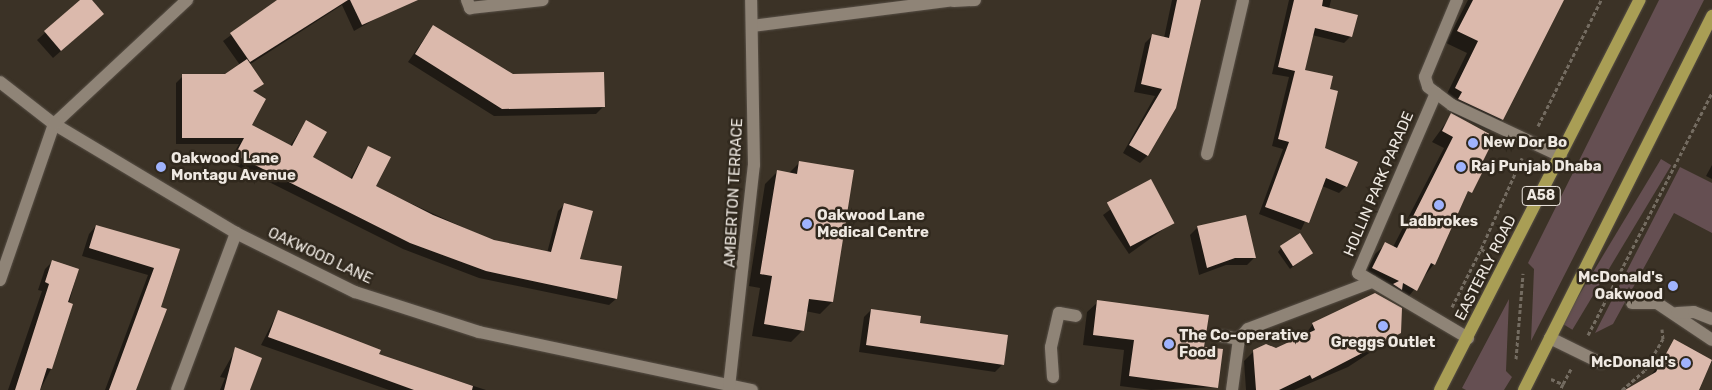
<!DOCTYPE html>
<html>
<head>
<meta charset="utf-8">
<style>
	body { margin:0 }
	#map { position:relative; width:1712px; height:390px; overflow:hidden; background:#3b3226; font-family:Rubik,sans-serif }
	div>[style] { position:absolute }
	.green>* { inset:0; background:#654f52; transform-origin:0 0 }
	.shadow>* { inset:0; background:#0007 }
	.building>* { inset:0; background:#dbb9ac; transform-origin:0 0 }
	.path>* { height:3px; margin-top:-1.5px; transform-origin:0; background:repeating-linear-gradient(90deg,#746c61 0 4px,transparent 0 6.5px) }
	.roads { filter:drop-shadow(0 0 1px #574f46) drop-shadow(0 0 1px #574f46) }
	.minor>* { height:12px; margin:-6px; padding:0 6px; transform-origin:6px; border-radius:6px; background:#8f8477 }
	.major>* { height:12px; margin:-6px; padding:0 6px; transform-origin:6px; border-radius:6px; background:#a99e55 }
	.dots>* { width:14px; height:14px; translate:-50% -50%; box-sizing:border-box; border:2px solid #30281d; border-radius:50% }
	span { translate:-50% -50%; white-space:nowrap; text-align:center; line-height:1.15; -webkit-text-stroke:5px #30281d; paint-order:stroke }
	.shield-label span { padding:1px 4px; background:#30281d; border:1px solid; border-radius:4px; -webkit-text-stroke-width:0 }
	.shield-label { font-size:14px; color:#efe9e2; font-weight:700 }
	.poi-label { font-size:15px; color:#efe9e2; font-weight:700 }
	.left { translate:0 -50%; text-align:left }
	.right { translate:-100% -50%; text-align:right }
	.street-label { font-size:15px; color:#efe9e2 }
</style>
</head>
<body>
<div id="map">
	<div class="green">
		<i style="clip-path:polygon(1659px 0,1704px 0,1531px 341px,1534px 269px,1528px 263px)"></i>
		<i style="left:1661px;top:159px;width:12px;height:192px;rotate:31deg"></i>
		<i style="clip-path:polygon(1680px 167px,1712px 183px,1712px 233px,1674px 213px,1613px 324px,1595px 333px)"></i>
		<i style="clip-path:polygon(1509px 299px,1506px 371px,1512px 377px,1504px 390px,1466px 390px,1462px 388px)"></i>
	</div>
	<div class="shadow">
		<i style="clip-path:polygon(82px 0,91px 0,95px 21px,53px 58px,37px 40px)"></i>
		<i style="clip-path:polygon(279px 0,377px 0,384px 14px,354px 31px,342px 5px,249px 65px,262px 84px,252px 92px,250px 125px,290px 146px,306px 122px,312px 157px,350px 179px,368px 147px,375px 187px,493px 241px,547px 253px,558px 211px,565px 204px,578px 260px,616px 299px,609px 305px,479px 278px,403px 249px,229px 162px,239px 144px,176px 144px,176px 83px,183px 76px,226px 75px,240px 65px,223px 41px)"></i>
		<i style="clip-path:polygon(1172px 0,1201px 0,1147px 156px,1140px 163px,1123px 153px,1155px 96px,1134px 92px,1145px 43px,1153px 35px,1164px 38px)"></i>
		<i style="clip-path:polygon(1289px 0,1331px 0,1329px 9px,1351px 36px,1344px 43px,1312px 35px,1303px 71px,1323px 149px,1346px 186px,1339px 193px,1322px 186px,1301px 230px,1259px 214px,1283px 149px,1272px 146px,1289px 77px,1272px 74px)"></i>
		<i style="clip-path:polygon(1468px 0,1562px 0,1502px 119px,1490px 131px,1453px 114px,1481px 163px,1434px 264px,1406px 300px,1363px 278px,1375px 254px,1386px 244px,1393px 247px,1444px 148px,1432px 142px,1453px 113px,1448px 111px,1451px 104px,1444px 100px,1467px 53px,1446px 43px)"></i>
		<i style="clip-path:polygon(433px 26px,512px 75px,604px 106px,596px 114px,494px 116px,408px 62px)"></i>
		<i style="clip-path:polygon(800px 162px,852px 171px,832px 302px,820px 314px,805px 311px,803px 330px,791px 342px,752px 336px,760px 288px,749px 286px,765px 184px,777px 172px,788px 174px)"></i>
		<i style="clip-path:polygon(1712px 165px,1712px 179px,1706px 176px)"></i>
		<i style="clip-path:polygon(1150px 180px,1172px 223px,1129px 254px,1103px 215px)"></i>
		<i style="clip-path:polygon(96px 226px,178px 249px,135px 390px,105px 390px,148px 275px,82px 256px,89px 234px)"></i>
		<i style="clip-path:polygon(1198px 227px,1254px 258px,1247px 265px,1226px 265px,1199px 275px,1190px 235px)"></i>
		<i style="clip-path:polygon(1281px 248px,1312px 253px,1290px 269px,1278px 252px)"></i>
		<i style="clip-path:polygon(52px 262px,78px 270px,51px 369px,40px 390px,8px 390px,42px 291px,38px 290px,45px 269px)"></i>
		<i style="clip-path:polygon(1098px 302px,1203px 348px,1217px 387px,1151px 390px,1120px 386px,1124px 350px,1083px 345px,1087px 312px)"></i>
		<i style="clip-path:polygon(871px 310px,1003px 364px,995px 372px,859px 352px,864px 317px)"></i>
		<i style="clip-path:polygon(278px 312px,378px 355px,486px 390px,389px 390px,261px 345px)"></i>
		<i style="clip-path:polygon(1313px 324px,1400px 333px,1348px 367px,1294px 390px,1246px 390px,1244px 361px,1254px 351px,1276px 350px,1304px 336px)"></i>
		<i style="clip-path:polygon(1674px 341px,1712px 361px,1697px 390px,1632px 390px,1650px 377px)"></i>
		<i style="clip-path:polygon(236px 349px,261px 359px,250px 390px,220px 390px,225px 378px,220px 377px)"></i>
	</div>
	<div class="building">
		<i style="clip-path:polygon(80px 0,92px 0,104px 14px,61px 51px,44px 31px)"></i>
		<i style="clip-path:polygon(277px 0,348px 0,250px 62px,230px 33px)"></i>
		<i style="clip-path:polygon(350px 0,418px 0,362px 25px)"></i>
		<i style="clip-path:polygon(1177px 0,1201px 0,1176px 108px,1148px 156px,1129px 145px,1162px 89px,1141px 84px,1152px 34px,1169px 38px)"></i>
		<i style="clip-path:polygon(1294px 0,1323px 0,1322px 6px,1358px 15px,1352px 37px,1315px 28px,1305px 70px,1333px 76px,1330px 89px,1338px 91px,1325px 148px,1358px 162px,1347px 187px,1326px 178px,1309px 223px,1265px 207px,1289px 142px,1278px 139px,1295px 71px,1278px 67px)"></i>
		<i style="clip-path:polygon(1473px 0,1564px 0,1503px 120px,1458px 99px,1462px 92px,1455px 88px,1478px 41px,1457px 31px)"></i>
		<i style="clip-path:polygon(433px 25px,513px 74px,604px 72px,605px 107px,502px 109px,415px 54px)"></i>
		<i style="clip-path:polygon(247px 59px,264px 84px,253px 91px,266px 99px,252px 125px,292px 146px,306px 120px,327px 132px,313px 157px,352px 179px,368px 146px,391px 157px,376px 186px,433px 215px,494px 240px,551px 252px,564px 203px,593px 211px,580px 259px,622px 266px,617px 299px,486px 271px,410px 243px,235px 155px,244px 138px,182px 138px,182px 74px,225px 74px)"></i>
		<i style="clip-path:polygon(1451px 113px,1495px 137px,1482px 163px,1486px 165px,1472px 193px,1468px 191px,1435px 265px,1431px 263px,1417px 291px,1403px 283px,1402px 290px,1393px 284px,1399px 281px,1372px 268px,1385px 242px,1397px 248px,1453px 137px,1442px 131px)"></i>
		<i style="clip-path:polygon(799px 161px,854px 170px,833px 302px,809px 299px,804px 331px,764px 324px,772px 276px,760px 274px,777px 170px,797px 174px)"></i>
		<i style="left:1151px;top:179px;width:50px;height:50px;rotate:62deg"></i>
		<i style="clip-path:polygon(1246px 215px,1256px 258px,1235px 258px,1207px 268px,1197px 226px)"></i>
		<i style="clip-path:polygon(96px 225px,180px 249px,161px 307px,167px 309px,136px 390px,109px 390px,154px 268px,89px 248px)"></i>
		<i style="left:1300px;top:233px;width:24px;height:24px;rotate:57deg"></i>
		<i style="clip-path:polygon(52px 260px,79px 269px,68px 302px,73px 304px,52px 369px,47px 368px,40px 390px,15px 390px,49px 284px,45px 282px)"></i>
		<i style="clip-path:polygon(1375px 293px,1402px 308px,1401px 333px,1312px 379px,1310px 375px,1279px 390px,1256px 390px,1253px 350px,1266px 344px,1276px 348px,1315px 330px,1312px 323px)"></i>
		<i style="clip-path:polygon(1097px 300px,1209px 315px,1204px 347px,1223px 349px,1218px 388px,1129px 376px,1134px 340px,1093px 335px)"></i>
		<i style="clip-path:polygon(871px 309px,921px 316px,920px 323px,1008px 335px,1004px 365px,866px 345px)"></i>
		<i style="clip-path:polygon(278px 310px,381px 350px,379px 354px,473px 386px,472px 390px,414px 390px,268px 337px)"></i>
		<i style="clip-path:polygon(1674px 339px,1712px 360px,1699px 390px,1625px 390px,1656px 372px)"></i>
		<i style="clip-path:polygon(235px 347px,262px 358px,250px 390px,224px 390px)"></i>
	</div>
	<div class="path">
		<i style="left:1538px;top:126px;width:141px;rotate:-63.4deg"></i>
		<i style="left:1481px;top:249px;width:100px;rotate:-65.7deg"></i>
		<i style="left:1452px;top:307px;width:65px;rotate:-63.4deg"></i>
		<i style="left:1481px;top:249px;width:9px;rotate:27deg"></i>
		<i style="left:1588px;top:335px;width:272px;rotate:-62.9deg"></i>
		<i style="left:1516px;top:359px;width:86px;rotate:-85.3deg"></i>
		<i style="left:1551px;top:379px;width:13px;rotate:23deg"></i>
		<i style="left:1563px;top:384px;width:7px;rotate:117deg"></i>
		<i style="left:1563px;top:384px;width:17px;rotate:-62deg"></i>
		<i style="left:1622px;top:390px;width:30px;rotate:-41deg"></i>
		<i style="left:1645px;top:370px;width:36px;rotate:-60deg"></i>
		<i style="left:1663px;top:339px;width:10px;rotate:-96deg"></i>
	</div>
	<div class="roads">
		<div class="minor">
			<i style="left:467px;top:0;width:9px;rotate:69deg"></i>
			<i style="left:470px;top:8px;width:73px;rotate:-6.3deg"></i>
			<i style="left:1457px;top:0;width:83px;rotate:112.6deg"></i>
			<i style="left:1425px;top:77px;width:10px;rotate:73deg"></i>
			<i style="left:1428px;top:87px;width:30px;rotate:37deg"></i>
			<i style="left:1452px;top:105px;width:120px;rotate:25.1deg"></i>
			<i style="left:954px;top:1px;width:21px;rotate:-3deg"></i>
			<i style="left:752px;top:26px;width:204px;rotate:-7.3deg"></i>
			<i style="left:0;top:82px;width:68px;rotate:37.9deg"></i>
			<i style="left:54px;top:124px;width:212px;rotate:30.9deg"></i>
			<i style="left:236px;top:233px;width:133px;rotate:26.4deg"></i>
			<i style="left:355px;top:292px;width:130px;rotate:17.9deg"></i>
			<i style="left:479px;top:332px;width:279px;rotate:12deg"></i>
			<i style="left:1436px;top:93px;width:196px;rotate:113.4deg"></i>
			<i style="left:1358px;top:273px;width:128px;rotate:30.6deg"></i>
			<i style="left:1207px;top:154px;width:158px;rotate:-76.8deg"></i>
			<i style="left:0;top:280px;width:165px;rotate:-70.9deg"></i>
			<i style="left:54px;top:124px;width:182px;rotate:-43deg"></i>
			<i style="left:1632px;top:303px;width:25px"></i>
			<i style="left:1657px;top:303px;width:66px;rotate:33.9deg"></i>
			<i style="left:1677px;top:313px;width:17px;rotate:-3deg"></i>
			<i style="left:1694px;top:312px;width:19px;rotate:21deg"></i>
			<i style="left:1221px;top:336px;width:18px;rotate:9deg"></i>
			<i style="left:1550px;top:338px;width:57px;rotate:26.1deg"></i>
			<i style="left:1053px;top:377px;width:30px;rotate:-94deg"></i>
			<i style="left:1051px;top:347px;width:35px;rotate:-77deg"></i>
			<i style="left:1059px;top:313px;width:17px;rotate:10deg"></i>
			<i style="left:729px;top:387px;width:223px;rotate:-83.6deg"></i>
			<i style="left:754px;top:165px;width:165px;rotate:-91deg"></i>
			<i style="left:177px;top:390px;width:168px;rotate:-69.4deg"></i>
			<i style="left:1232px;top:390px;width:51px;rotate:-82.2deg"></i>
			<i style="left:1239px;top:339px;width:13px;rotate:-48deg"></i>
			<i style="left:1248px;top:329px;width:133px;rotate:-20.8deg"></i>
		</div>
		<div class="major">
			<i style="left:1440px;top:390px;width:438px;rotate:-62.9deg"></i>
			<i style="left:1524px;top:390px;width:419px;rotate:-63.3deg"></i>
		</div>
	</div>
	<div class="dots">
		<i style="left:1473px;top:143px;background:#9fb3fd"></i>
		<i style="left:161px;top:167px;background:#9fb3fd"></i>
		<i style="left:1461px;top:167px;background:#9fb3fd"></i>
		<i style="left:1439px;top:205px;background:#9fb3fd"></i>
		<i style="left:807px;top:224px;background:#9fb3fd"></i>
		<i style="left:1673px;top:286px;background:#9fb3fd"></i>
		<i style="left:1383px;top:326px;background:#9fb3fd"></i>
		<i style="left:1169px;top:344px;background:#9fb3fd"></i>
		<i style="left:1686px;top:363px;background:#9fb3fd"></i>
	</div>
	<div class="shield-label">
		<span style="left:1541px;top:196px">A58</span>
	</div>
	<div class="poi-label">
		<span class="left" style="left:1483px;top:143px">New Dor Bo</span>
		<span class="left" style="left:171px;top:167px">Oakwood Lane<br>Montagu Avenue</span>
		<span class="left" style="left:1471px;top:167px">Raj Punjab Dhaba</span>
		<span class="left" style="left:817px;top:224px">Oakwood Lane<br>Medical Centre</span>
		<span style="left:1439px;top:222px">Ladbrokes</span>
		<span class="right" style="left:1663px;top:286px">McDonald's<br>Oakwood</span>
		<span class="left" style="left:1179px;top:344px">The Co-operative<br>Food</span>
		<span style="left:1383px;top:343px">Greggs Outlet</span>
		<span class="right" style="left:1676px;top:363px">McDonald's</span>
	</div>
	<div class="street-label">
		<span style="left:1379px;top:184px;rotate:-67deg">HOLLIN PARK PARADE</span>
		<span style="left:734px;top:193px;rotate:-87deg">AMBERTON TERRACE</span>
		<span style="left:320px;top:256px;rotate:25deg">OAKWOOD LANE</span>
		<span style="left:1486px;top:268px;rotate:-63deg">EASTERLY ROAD</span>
	</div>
</div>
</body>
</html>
